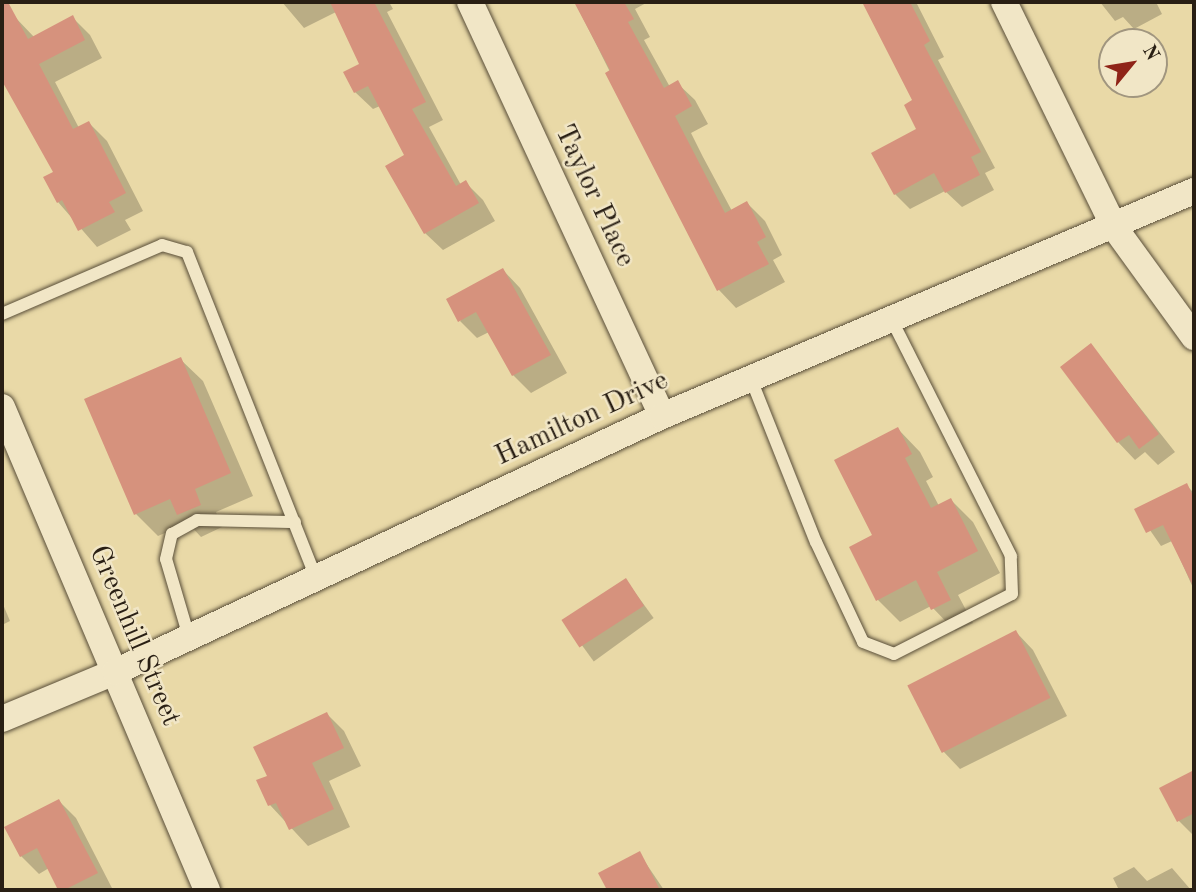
<!DOCTYPE html>
<html>
<head>
<meta charset="utf-8">
<style>
	body { margin:0 }
	#map { position:relative; width:1196px; height:892px; overflow:hidden; background:#e9d9a7; font-family:"Old Standard TT",serif }
	div>[style] { position:absolute }
	.shadow>* { inset:0; background:#0003; transform-origin:0 0 }
	.building>* { inset:0; background:#d6927d; transform-origin:0 0 }
	.roads { filter:drop-shadow(0 0 2px #594e39) drop-shadow(0 0 2px #594e39) }
	.service>* { height:12px; margin:-6px; padding:0 6px; transform-origin:6px; border-radius:6px; background:#f1e6c6 }
	.minor>* { height:26px; margin:-13px; padding:0 13px; transform-origin:13px; border-radius:13px; background:#f1e6c6 }
	span { translate:-50% -50%; white-space:nowrap; text-align:center; line-height:1.15; -webkit-text-stroke:5px #f1e6c6; paint-order:stroke }
	.street-label { font-size:28px; color:#291f14 }
	.frame { position:absolute; inset:0; border:4px solid #291f14; pointer-events:none }
	.north { position:absolute; left:1098px; top:28px; width:70px; height:70px; box-sizing:border-box; background:#f1e6c6; border:2px solid #a1967f; border-radius:50%; rotate:60deg; font-size:19px; font-weight:700; line-height:28px; text-align:center; color:#291f14 }
	.north::after { content:''; display:block; margin:auto; width:24px; height:32px; background:#8f2418; clip-path:polygon(50% 0,100% 100%,50% 72%,0 100%) }
</style>
</head>
<body>
<div id="map">
	<div class="shadow">
		<i style="clip-path:polygon(282px 2px,389px 2px,393px 9px,387px 12px,443px 120px,429px 127px,461px 185px,466px 183px,483px 200px,495px 221px,443px 250px,425px 233px,406px 156px,380px 106px,373px 109px,355px 92px,362px 65px,336px 12px,304px 28px)"></i>
		<i style="clip-path:polygon(575px 2px,648px 2px,635px 9px,650px 37px,644px 40px,670px 87px,677px 83px,695px 100px,708px 124px,691px 133px,703px 157px,732px 211px,747px 203px,765px 221px,782px 255px,773px 260px,785px 282px,736px 308px,719px 290px)"></i>
		<i style="clip-path:polygon(864px 2px,916px 2px,944px 57px,938px 60px,995px 168px,985px 173px,994px 190px,962px 207px,945px 191px,910px 209px,895px 194px,919px 130px,915px 101px)"></i>
		<i style="clip-path:polygon(1100px 2px,1156px 2px,1162px 14px,1134px 29px,1123px 17px,1115px 21px)"></i>
		<i style="clip-path:polygon(14px 16px,34px 37px,72px 17px,90px 35px,102px 58px,55px 82px,79px 128px,89px 123px,107px 141px,143px 211px,125px 220px,131px 230px,97px 247px,58px 202px,55px 173px,2px 75px,2px 22px)"></i>
		<i style="clip-path:polygon(503px 270px,520px 288px,567px 373px,531px 393px,513px 375px,489px 332px,477px 338px,460px 321px)"></i>
		<i style="clip-path:polygon(1091px 346px,1175px 452px,1158px 465px,1145px 452px,1135px 460px,1118px 442px)"></i>
		<i style="clip-path:polygon(180px 359px,203px 381px,253px 496px,216px 512px,222px 527px,201px 537px,188px 523px,158px 536px,136px 514px)"></i>
		<i style="clip-path:polygon(898px 429px,920px 452px,933px 477px,926px 481px,939px 506px,951px 500px,973px 522px,1000px 573px,958px 595px,973px 623px,955px 631px,931px 606px,900px 622px,878px 600px,874px 536px)"></i>
		<i style="clip-path:polygon(1186px 485px,1194px 493px,1194px 590px,1172px 541px,1161px 546px,1136px 510px)"></i>
		<i style="left:626px;top:580px;width:47px;height:74px;rotate:54deg"></i>
		<i style="clip-path:polygon(2px 602px,10px 621px,2px 625px)"></i>
		<i style="clip-path:polygon(1016px 632px,1033px 650px,1067px 716px,960px 769px,943px 751px)"></i>
		<i style="clip-path:polygon(327px 714px,344px 731px,361px 766px,329px 781px,350px 827px,308px 846px,270px 805px,259px 781px,269px 776px)"></i>
		<i style="clip-path:polygon(1194px 772px,1194px 834px,1193px 835px,1179px 821px,1162px 789px)"></i>
		<i style="clip-path:polygon(59px 801px,76px 818px,113px 890px,60px 890px,49px 868px,39px 874px,21px 856px)"></i>
		<i style="clip-path:polygon(639px 853px,664px 890px,609px 890px,601px 873px)"></i>
		<i style="clip-path:polygon(1134px 867px,1147px 881px,1172px 868px,1191px 890px,1119px 890px,1113px 878px)"></i>
	</div>
	<div class="building">
		<i style="clip-path:polygon(2px 2px,8px 2px,28px 39px,73px 15px,85px 40px,39px 64px,73px 129px,89px 121px,126px 193px,109px 202px,115px 212px,78px 231px,62px 200px,57px 203px,43px 177px,53px 172px,2px 81px)"></i>
		<i style="clip-path:polygon(330px 2px,374px 2px,426px 102px,412px 109px,456px 186px,466px 180px,479px 203px,424px 234px,385px 166px,404px 155px,368px 86px,354px 93px,343px 72px,359px 64px)"></i>
		<i style="clip-path:polygon(574px 2px,624px 2px,634px 19px,628px 22px,664px 88px,678px 80px,692px 106px,675px 116px,725px 213px,747px 201px,766px 237px,757px 242px,769px 264px,717px 291px,605px 73px,610px 70px)"></i>
		<i style="clip-path:polygon(862px 2px,910px 2px,930px 41px,924px 45px,981px 152px,971px 157px,980px 175px,945px 193px,934px 173px,894px 195px,871px 153px,916px 129px,904px 105px,912px 100px)"></i>
		<i style="clip-path:polygon(503px 268px,551px 355px,512px 376px,476px 312px,458px 322px,446px 299px)"></i>
		<i style="clip-path:polygon(1091px 343px,1159px 434px,1139px 449px,1129px 435px,1117px 443px,1060px 367px)"></i>
		<i style="clip-path:polygon(181px 357px,231px 473px,195px 489px,201px 505px,177px 515px,170px 499px,134px 515px,84px 399px)"></i>
		<i style="clip-path:polygon(898px 427px,912px 454px,905px 458px,931px 508px,951px 498px,978px 551px,937px 572px,951px 600px,931px 610px,916px 580px,876px 601px,849px 547px,872px 535px,834px 460px)"></i>
		<i style="clip-path:polygon(1187px 483px,1194px 498px,1194px 588px,1163px 525px,1146px 533px,1134px 509px)"></i>
		<i style="left:626px;top:578px;width:33px;height:77px;rotate:57deg"></i>
		<i style="left:1016px;top:630px;width:76px;height:122px;rotate:63deg"></i>
		<i style="clip-path:polygon(327px 712px,344px 748px,312px 763px,334px 809px,289px 830px,276px 803px,268px 806px,256px 780px,267px 776px,253px 747px)"></i>
		<i style="clip-path:polygon(1194px 770px,1194px 813px,1177px 822px,1159px 788px)"></i>
		<i style="clip-path:polygon(59px 799px,98px 873px,64px 890px,58px 890px,37px 848px,20px 857px,4px 827px)"></i>
		<i style="clip-path:polygon(640px 851px,660px 890px,607px 890px,598px 873px)"></i>
	</div>
	<div class="roads">
		<div class="service">
			<i style="left:2px;top:314px;width:174px;rotate:-23.3deg"></i>
			<i style="left:162px;top:245px;width:26px;rotate:16deg"></i>
			<i style="left:187px;top:252px;width:351px;rotate:68.4deg"></i>
			<i style="left:751px;top:379px;width:175px;rotate:68.3deg"></i>
			<i style="left:816px;top:542px;width:110px;rotate:64.8deg"></i>
			<i style="left:863px;top:642px;width:33px;rotate:21deg"></i>
			<i style="left:894px;top:654px;width:132px;rotate:-27deg"></i>
			<i style="left:1012px;top:594px;width:38px;rotate:-92deg"></i>
			<i style="left:1011px;top:556px;width:264px;rotate:-116.8deg"></i>
			<i style="left:189px;top:637px;width:81px;rotate:-106.4deg"></i>
			<i style="left:166px;top:559px;width:26px;rotate:-77deg"></i>
			<i style="left:172px;top:534px;width:29px;rotate:-29deg"></i>
			<i style="left:197px;top:520px;width:98px;rotate:1.2deg"></i>
		</div>
		<div class="minor">
			<i style="left:470px;top:2px;width:456px;rotate:65.1deg"></i>
			<i style="left:1004px;top:2px;width:250px;rotate:63.9deg"></i>
			<i style="left:1114px;top:227px;width:136px;rotate:54deg"></i>
			<i style="left:2px;top:407px;width:525px;rotate:67deg"></i>
			<i style="left:2px;top:719px;width:122px;rotate:-22.6deg"></i>
			<i style="left:115px;top:672px;width:604px;rotate:-25.08deg"></i>
			<i style="left:662px;top:416px;width:578px;rotate:-22.93deg"></i>
		</div>
	</div>
	<div class="street-label">
		<span style="left:594px;top:196px;rotate:65deg">Taylor Place</span>
		<span style="left:582px;top:419px;rotate:-25deg">Hamilton Drive</span>
		<span style="left:134px;top:636px;rotate:67deg">Greenhill Street</span>
	</div>
	<div class="frame"></div>
	<div class="north">N</div>
</div>
</body>
</html>
